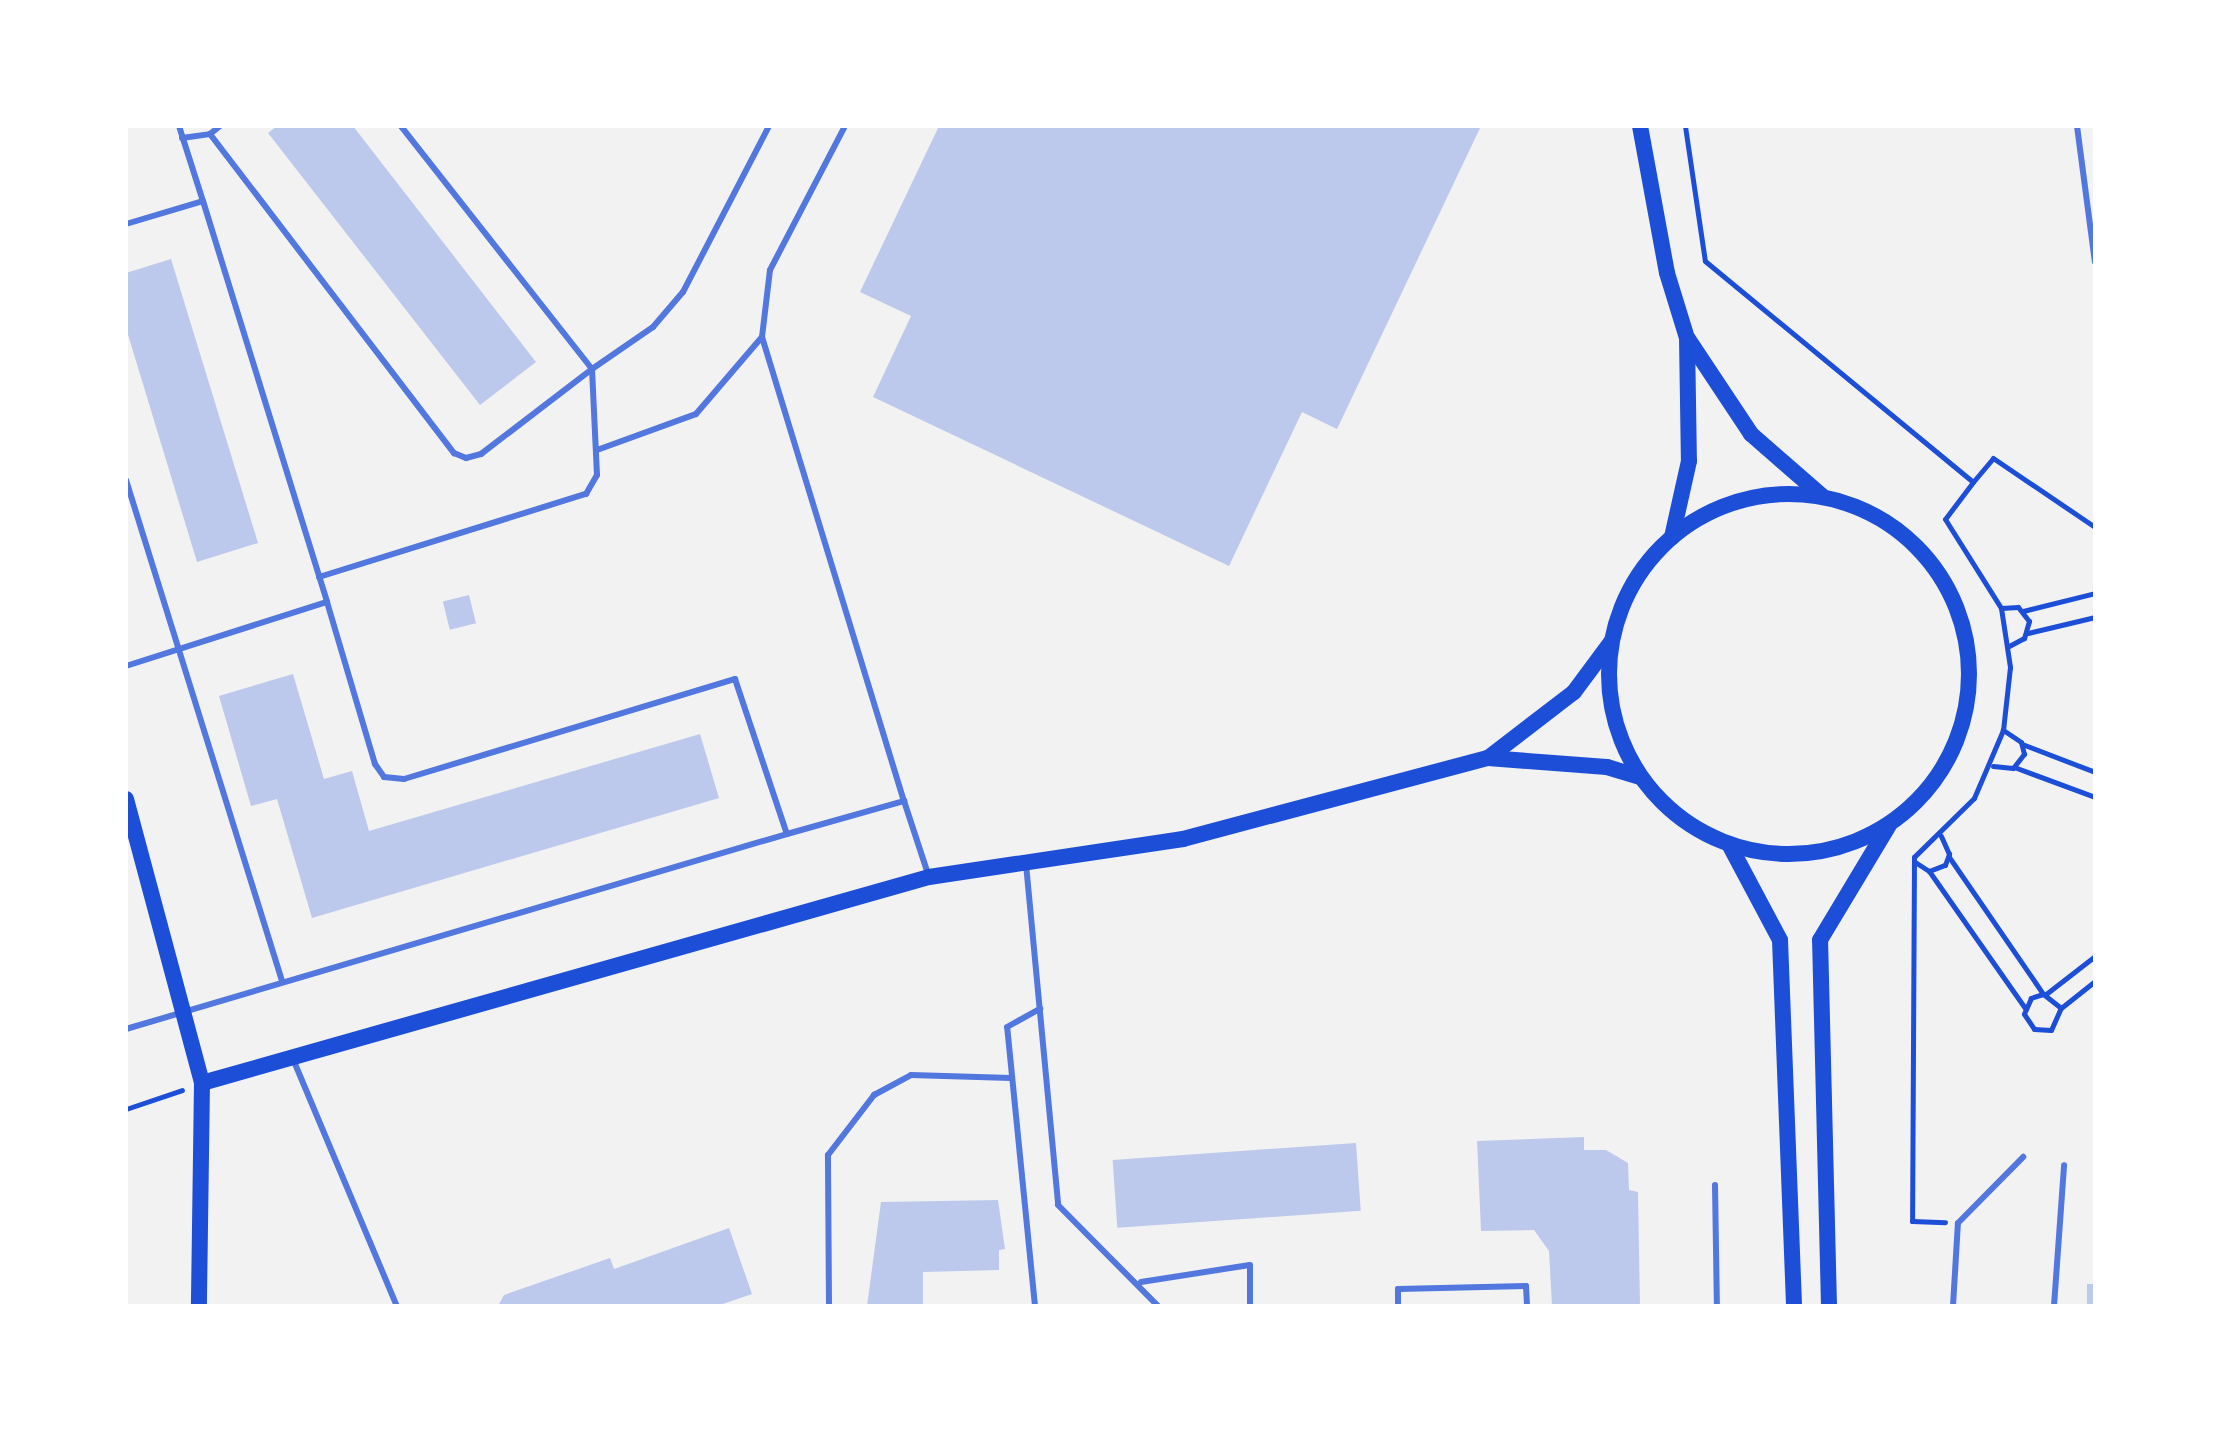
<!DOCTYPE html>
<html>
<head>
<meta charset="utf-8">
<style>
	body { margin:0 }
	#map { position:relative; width:2221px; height:1432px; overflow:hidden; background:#f2f2f2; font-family:Overpass,sans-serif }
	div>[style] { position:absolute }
	.building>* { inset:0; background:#bdc9ec; transform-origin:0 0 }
	.path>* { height:5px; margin:-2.5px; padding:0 2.5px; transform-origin:2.5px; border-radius:2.5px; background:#1d4ed8 }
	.service>* { height:6px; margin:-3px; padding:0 3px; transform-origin:3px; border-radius:3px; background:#5277de }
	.secondary>* { height:16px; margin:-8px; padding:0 8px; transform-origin:8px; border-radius:8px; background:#1d4ed8 }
	.secondary>.ring { margin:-8px; padding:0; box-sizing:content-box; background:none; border:16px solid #1d4ed8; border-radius:50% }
	span { translate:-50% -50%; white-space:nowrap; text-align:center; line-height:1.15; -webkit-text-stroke:7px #fff; paint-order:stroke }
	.frame { position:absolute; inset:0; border:128px solid #fff; pointer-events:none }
</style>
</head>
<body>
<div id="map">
	<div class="building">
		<i style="clip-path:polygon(277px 126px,353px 126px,536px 362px,480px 405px,268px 133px)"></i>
		<i style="clip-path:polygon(939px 126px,1481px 126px,1337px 429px,1302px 412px,1229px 566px,873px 397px,911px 316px,860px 292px)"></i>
		<i style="clip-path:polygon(171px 259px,258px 543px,197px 562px,126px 328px,126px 273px)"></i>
		<i style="left:469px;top:595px;width:29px;height:27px;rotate:76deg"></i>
		<i style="clip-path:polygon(293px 674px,324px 779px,352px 771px,369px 831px,700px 734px,719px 798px,312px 918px,277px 799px,251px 806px,219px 696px)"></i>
		<i style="clip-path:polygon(1584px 1137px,1584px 1150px,1606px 1150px,1628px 1163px,1629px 1190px,1638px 1192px,1640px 1306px,1552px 1306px,1549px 1251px,1534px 1230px,1481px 1231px,1477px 1141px)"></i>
		<i style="left:1356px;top:1143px;width:68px;height:244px;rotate:86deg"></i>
		<i style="clip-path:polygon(998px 1200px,1005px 1249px,999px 1250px,999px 1270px,923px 1272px,923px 1306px,867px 1306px,881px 1202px)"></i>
		<i style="clip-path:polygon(729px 1228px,752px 1294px,717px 1306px,498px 1306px,504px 1295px,610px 1258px,614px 1269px)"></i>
		<i style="left:2087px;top:1284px;width:8px;height:22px"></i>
	</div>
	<div class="path">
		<i style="left:1685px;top:126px;width:136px;rotate:81.6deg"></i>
		<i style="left:1705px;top:261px;width:347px;rotate:39.5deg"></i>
		<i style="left:1973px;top:482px;width:46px;rotate:127.1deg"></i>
		<i style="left:1945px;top:519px;width:105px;rotate:57.8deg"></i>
		<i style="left:2001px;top:608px;width:60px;rotate:81.3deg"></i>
		<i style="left:2010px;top:667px;width:63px;rotate:96.3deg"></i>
		<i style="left:2003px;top:730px;width:74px;rotate:113.1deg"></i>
		<i style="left:1974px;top:798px;width:84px;rotate:135.5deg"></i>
		<i style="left:1914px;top:857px;width:364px;rotate:90.3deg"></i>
		<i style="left:1912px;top:1221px;width:33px;rotate:2deg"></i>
		<i style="left:1973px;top:482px;width:31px;rotate:-50deg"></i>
		<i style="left:1993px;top:458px;width:123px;rotate:34.1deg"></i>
		<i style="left:2001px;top:608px;width:17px;rotate:-3deg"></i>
		<i style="left:2018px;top:607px;width:18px;rotate:52deg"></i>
		<i style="left:2029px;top:621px;width:18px;rotate:106deg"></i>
		<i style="left:2024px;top:638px;width:17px;rotate:152deg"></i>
		<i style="left:2023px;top:611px;width:74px;rotate:-14deg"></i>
		<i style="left:2028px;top:633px;width:69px;rotate:-13.4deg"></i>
		<i style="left:2022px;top:744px;width:78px;rotate:21deg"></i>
		<i style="left:1993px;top:766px;width:20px;rotate:6deg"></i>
		<i style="left:2013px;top:768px;width:18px;rotate:-52deg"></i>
		<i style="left:2024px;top:754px;width:12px;rotate:-104deg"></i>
		<i style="left:2021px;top:742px;width:22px;rotate:-146deg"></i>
		<i style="left:2014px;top:767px;width:86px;rotate:20.3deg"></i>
		<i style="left:1949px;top:857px;width:166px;rotate:55.5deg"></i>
		<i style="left:1915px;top:862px;width:17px;rotate:33deg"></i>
		<i style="left:1929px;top:871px;width:17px;rotate:-21deg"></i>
		<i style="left:1945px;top:865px;width:12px;rotate:-70deg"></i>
		<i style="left:1949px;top:854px;width:20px;rotate:-114deg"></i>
		<i style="left:1929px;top:871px;width:167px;rotate:55deg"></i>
		<i style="left:2095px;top:921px;width:9px;rotate:90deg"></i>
		<i style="left:2046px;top:994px;width:62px;rotate:-37.8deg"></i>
		<i style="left:2061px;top:1008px;width:23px;rotate:-142deg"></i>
		<i style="left:2043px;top:994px;width:13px;rotate:162deg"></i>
		<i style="left:2031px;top:998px;width:17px;rotate:114deg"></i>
		<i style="left:2024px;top:1014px;width:18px;rotate:56deg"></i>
		<i style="left:2034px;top:1029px;width:17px;rotate:3deg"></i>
		<i style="left:2051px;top:1030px;width:24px;rotate:-66deg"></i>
		<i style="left:2061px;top:1008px;width:43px;rotate:-38.5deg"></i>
		<i style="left:126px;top:1109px;width:59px;rotate:-18.7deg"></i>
	</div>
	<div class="service">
		<i style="left:179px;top:126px;width:79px;rotate:72.3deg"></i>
		<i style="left:220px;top:126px;width:13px;rotate:141deg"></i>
		<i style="left:210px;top:134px;width:402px;rotate:52.6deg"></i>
		<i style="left:454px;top:453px;width:13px;rotate:23deg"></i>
		<i style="left:466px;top:458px;width:16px;rotate:-15deg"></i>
		<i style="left:481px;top:454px;width:140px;rotate:-37.4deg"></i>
		<i style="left:592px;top:369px;width:309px;rotate:-128.2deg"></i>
		<i style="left:2077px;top:126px;width:137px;rotate:82.5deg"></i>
		<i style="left:182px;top:138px;width:28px;rotate:-8deg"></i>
		<i style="left:126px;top:224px;width:80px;rotate:-16.6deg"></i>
		<i style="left:203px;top:201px;width:420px;rotate:72.8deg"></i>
		<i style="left:762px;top:337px;width:67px;rotate:-83.2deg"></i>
		<i style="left:770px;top:270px;width:162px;rotate:-62.5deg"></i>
		<i style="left:597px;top:450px;width:105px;rotate:-20deg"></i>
		<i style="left:696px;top:414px;width:101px;rotate:-49.4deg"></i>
		<i style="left:762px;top:337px;width:485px;rotate:73deg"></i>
		<i style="left:126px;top:480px;width:525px;rotate:72.7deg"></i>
		<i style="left:319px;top:577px;width:280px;rotate:-17.3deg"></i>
		<i style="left:586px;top:494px;width:22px;rotate:-60deg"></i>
		<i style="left:597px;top:475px;width:106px;rotate:-92.7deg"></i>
		<i style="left:592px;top:369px;width:74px;rotate:-34.5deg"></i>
		<i style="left:653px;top:327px;width:46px;rotate:-49.4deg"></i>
		<i style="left:683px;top:292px;width:187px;rotate:-62.6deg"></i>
		<i style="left:126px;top:666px;width:211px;rotate:-17.7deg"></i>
		<i style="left:327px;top:602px;width:169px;rotate:73.5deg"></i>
		<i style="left:375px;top:764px;width:16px;rotate:55deg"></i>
		<i style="left:384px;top:777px;width:20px;rotate:6deg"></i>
		<i style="left:404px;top:779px;width:346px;rotate:-16.8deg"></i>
		<i style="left:735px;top:679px;width:163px;rotate:71.5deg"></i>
		<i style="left:787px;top:834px;width:122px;rotate:-15.8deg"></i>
		<i style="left:904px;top:801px;width:80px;rotate:71.8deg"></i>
		<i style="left:1026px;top:864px;width:342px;rotate:84.6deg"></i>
		<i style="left:1058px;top:1205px;width:142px;rotate:45.3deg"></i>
		<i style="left:126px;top:1029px;width:689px;rotate:-16.44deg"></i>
		<i style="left:293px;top:1059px;width:268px;rotate:67.2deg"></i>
		<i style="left:1715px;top:1185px;width:121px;rotate:89.1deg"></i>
		<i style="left:1141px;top:1282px;width:110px;rotate:-8.9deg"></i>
		<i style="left:1250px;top:1265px;width:41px;rotate:90deg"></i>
		<i style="left:829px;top:1306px;width:151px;rotate:-90.4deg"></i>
		<i style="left:828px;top:1155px;width:76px;rotate:-52.5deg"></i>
		<i style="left:874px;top:1095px;width:42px;rotate:-28.4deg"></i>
		<i style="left:911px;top:1075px;width:100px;rotate:1.7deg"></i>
		<i style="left:1035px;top:1306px;width:280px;rotate:-95.7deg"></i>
		<i style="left:1007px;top:1027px;width:38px;rotate:-29deg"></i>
		<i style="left:1398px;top:1306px;width:17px;rotate:-90deg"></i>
		<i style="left:1398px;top:1289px;width:128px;rotate:-1.3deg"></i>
		<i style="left:1526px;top:1286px;width:20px;rotate:87deg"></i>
		<i style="left:1953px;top:1306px;width:83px;rotate:-86.6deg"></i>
		<i style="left:1958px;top:1223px;width:93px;rotate:-45.4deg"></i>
		<i style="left:2054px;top:1306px;width:141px;rotate:-85.9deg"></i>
	</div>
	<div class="secondary">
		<i style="left:1640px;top:126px;width:149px;rotate:79.6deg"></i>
		<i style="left:1667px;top:273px;width:68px;rotate:72.9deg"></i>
		<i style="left:1687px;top:338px;width:123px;rotate:89.1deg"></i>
		<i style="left:1689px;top:461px;width:78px;rotate:102.6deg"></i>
		<i style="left:1688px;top:339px;width:114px;rotate:56.4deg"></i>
		<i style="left:1751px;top:434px;width:94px;rotate:41.1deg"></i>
		<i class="ring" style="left:1609px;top:494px;width:344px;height:344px"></i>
		<i style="left:1488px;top:758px;width:108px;rotate:-37.5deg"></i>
		<i style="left:1574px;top:692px;width:62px;rotate:-53.5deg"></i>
		<i style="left:126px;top:799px;width:294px;rotate:75deg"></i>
		<i style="left:202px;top:1083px;width:223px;rotate:90.8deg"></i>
		<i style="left:1730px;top:846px;width:106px;rotate:62deg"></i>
		<i style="left:1780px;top:940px;width:366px;rotate:87.8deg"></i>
		<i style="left:202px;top:1083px;width:756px;rotate:-15.82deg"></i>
		<i style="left:929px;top:877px;width:257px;rotate:-8.5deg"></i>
		<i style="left:1183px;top:839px;width:316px;rotate:-14.9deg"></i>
		<i style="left:1488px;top:758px;width:119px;rotate:4.3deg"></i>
		<i style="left:1607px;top:767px;width:34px;rotate:17deg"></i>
		<i style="left:1829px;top:1306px;width:366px;rotate:-91.4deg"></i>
		<i style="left:1820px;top:940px;width:134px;rotate:-59deg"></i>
	</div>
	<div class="frame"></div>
</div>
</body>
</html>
